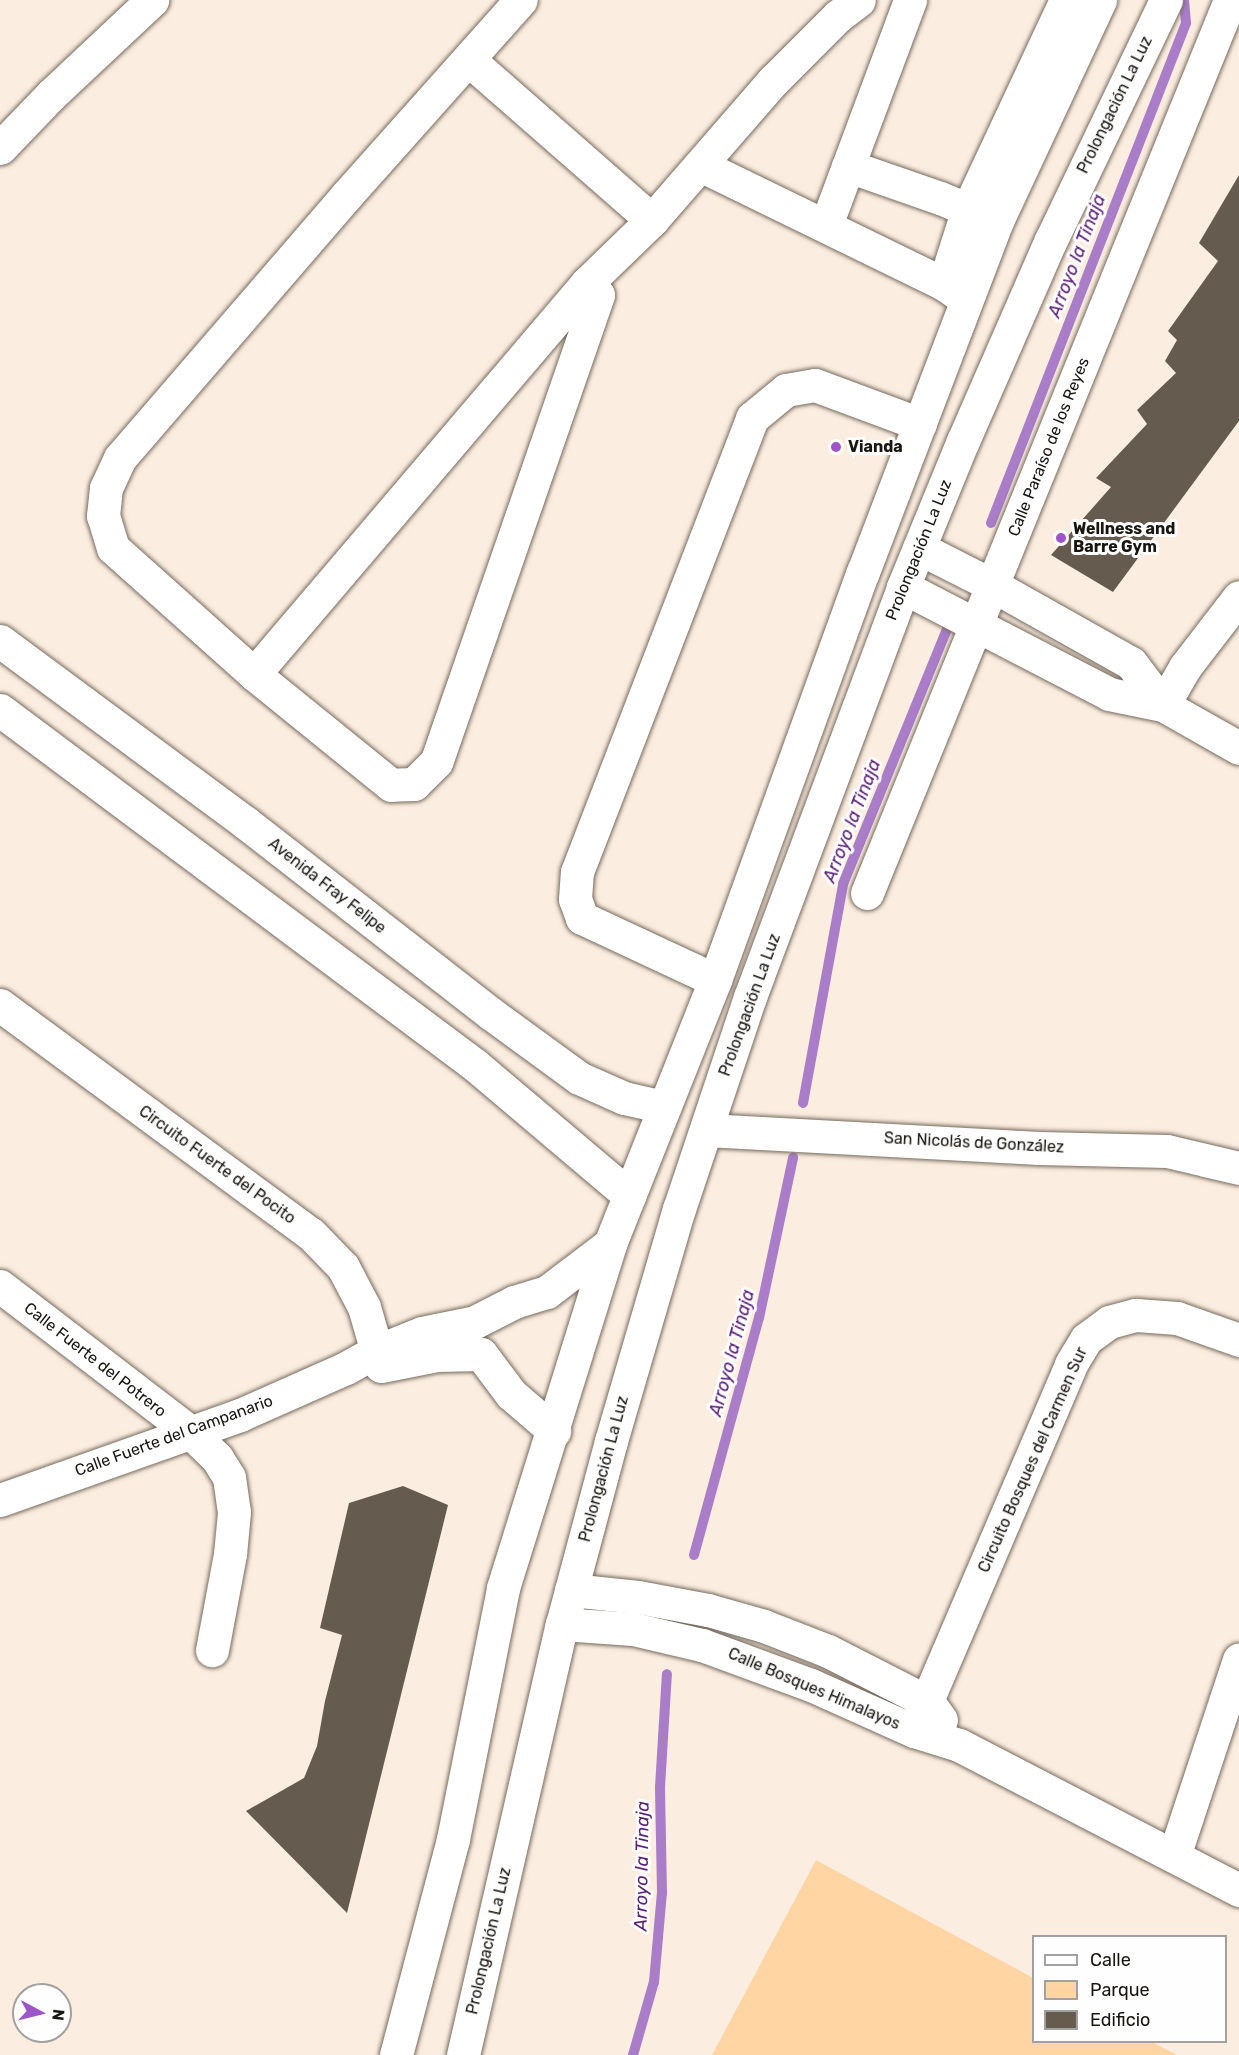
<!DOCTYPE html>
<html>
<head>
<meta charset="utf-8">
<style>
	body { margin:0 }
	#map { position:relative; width:1239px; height:2055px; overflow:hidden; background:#fbeee0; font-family:Rubik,sans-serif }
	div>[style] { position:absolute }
	.green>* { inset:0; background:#fed5a3 }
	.stream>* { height:10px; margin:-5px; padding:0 5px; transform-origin:5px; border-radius:5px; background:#a97dc8 }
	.building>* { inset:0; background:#665b4f }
	.roads { filter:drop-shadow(0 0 2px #756a5d) drop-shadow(0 0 2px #756a5d) }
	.minor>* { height:33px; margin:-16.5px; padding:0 16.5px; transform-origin:16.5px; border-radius:16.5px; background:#fff }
	.major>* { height:33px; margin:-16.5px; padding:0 16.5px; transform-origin:16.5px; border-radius:16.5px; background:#fff }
	.dots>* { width:16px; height:16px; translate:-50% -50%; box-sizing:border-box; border:3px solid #fefefe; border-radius:50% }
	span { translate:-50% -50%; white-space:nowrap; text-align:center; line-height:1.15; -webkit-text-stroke:6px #fefefe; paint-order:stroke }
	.street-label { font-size:16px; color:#191510 }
	.poi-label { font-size:16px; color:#191510; font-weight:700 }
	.left { translate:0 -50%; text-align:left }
	.water-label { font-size:18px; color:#5a207a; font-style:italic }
	.legend { position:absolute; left:1032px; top:1935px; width:195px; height:108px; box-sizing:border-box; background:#fefefe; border:2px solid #a2a19f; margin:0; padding:8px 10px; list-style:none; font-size:18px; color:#191510 }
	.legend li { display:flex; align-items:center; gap:12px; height:30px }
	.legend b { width:30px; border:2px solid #a2a19f }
	.north { position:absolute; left:12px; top:1983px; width:60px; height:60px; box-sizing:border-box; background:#fefefe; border:2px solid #a2a19f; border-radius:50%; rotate:97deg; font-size:16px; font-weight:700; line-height:24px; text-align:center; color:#191510 }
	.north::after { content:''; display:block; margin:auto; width:21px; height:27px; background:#9d55c9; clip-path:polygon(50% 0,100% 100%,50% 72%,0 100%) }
</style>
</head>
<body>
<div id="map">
	<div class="green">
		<i style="clip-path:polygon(816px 1860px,1033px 1978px,1034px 2042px,1152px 2042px,1177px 2055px,712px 2055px)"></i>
	</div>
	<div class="stream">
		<i style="left:991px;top:523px;width:537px;rotate:-68.69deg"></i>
		<i style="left:1186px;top:23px;width:23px;rotate:-95deg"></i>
		<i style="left:803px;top:1103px;width:223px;rotate:-79.6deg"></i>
		<i style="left:843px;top:884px;width:275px;rotate:-67.8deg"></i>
		<i style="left:694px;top:1555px;width:246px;rotate:-74.7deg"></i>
		<i style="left:759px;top:1318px;width:164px;rotate:-78deg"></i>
		<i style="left:633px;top:2055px;width:76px;rotate:-74deg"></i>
		<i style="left:654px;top:1982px;width:89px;rotate:-84.9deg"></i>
		<i style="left:662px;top:1893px;width:106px;rotate:-91.1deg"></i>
		<i style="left:660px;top:1787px;width:113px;rotate:-86.5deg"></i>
	</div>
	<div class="building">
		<i style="clip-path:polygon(1239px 175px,1239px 421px,1113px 592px,1051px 555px,1111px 487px,1096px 478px,1147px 424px,1137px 410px,1176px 373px,1165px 361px,1177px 340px,1168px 331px,1218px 261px,1199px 243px)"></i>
		<i style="clip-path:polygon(403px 1486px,448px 1505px,347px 1913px,246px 1811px,304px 1778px,317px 1746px,325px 1701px,342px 1635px,320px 1628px,349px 1503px)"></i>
	</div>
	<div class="roads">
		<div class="minor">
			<i style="left:469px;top:60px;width:243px;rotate:41.2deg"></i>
			<i style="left:652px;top:220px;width:184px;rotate:-49deg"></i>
			<i style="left:773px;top:81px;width:92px;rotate:-45deg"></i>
			<i style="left:838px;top:16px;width:26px;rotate:-37deg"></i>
			<i style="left:0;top:148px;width:74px;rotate:-46.1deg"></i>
			<i style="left:51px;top:95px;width:139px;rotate:-43.2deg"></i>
			<i style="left:702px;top:166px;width:269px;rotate:26deg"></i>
			<i style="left:944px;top:284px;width:19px;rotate:35deg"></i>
			<i style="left:848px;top:166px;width:97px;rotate:19.2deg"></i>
			<i style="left:940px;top:198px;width:51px;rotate:22deg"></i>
			<i style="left:826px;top:225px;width:240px;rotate:-69.5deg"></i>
			<i style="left:587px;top:283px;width:16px;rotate:47deg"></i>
			<i style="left:598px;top:295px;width:494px;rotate:109.1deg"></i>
			<i style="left:436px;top:762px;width:31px;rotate:135deg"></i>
			<i style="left:414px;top:784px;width:23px;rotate:178deg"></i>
			<i style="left:391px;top:785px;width:176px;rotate:-141deg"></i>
			<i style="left:254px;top:674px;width:514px;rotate:-49.58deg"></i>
			<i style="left:587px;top:283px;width:91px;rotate:-44.1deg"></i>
			<i style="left:944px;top:284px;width:79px;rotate:-72.3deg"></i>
			<i style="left:968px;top:209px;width:231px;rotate:-64.9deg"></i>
			<i style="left:919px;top:548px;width:82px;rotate:26.9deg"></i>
			<i style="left:992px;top:585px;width:159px;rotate:29.3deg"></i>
			<i style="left:1131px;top:663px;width:53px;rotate:52.7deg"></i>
			<i style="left:903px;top:587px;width:232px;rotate:27.4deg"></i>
			<i style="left:1109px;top:694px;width:55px;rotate:11.5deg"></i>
			<i style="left:1163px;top:705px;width:87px;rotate:29.5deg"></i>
			<i style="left:0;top:641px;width:306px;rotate:36.5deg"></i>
			<i style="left:246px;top:823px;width:309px;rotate:37.9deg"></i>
			<i style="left:490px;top:1013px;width:110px;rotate:36.1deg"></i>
			<i style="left:579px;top:1078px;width:49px;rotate:24deg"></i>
			<i style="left:624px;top:1098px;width:41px;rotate:12.7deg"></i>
			<i style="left:254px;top:674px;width:189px;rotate:-138.2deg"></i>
			<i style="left:113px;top:548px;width:34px;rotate:-107deg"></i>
			<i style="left:103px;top:516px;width:28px;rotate:-84deg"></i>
			<i style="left:106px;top:488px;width:33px;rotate:-65deg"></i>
			<i style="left:120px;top:458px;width:347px;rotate:-49.2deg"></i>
			<i style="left:347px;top:195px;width:261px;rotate:-48.3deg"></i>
			<i style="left:1163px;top:705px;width:44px;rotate:-59.9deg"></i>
			<i style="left:1185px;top:667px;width:88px;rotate:-52.4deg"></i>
			<i style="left:0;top:710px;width:593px;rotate:36.77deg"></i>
			<i style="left:475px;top:1065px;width:202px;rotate:40.2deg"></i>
			<i style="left:867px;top:893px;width:964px;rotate:-67.88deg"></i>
			<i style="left:715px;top:980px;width:147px;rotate:-155deg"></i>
			<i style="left:582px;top:918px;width:20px;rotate:-110deg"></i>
			<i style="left:575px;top:899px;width:27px;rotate:-86deg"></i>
			<i style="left:577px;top:872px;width:487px;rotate:-68.9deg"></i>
			<i style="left:752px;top:418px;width:44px;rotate:-39.5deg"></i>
			<i style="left:786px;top:390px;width:29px;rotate:-10deg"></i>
			<i style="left:815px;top:385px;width:112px;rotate:20.4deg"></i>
			<i style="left:0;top:1005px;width:386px;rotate:36.4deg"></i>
			<i style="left:311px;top:1234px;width:46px;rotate:45.9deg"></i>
			<i style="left:343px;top:1267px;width:45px;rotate:62.3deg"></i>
			<i style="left:364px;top:1307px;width:61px;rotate:73.9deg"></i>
			<i style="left:706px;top:1130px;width:333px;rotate:3.1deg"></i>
			<i style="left:1039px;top:1148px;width:128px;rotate:1.3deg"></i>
			<i style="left:1167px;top:1151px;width:74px;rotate:13.3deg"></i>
			<i style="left:0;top:1286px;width:240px;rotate:37.5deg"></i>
			<i style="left:190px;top:1432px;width:37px;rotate:44deg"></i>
			<i style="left:217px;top:1458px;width:22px;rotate:58deg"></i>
			<i style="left:229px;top:1477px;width:35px;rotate:82deg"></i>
			<i style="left:234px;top:1512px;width:42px;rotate:95.4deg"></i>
			<i style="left:230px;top:1554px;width:98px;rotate:100.6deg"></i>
			<i style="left:381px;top:1366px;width:57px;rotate:-11.1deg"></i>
			<i style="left:437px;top:1355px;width:44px;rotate:-1.3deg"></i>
			<i style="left:481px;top:1354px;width:50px;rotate:53.1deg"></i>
			<i style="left:511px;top:1394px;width:57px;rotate:40.7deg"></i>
			<i style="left:0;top:1500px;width:255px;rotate:-19.5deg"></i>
			<i style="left:240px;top:1415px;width:116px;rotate:-23.9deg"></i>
			<i style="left:346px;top:1368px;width:35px;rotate:-29deg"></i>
			<i style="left:377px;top:1351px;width:48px;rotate:-21.8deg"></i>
			<i style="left:422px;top:1333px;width:54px;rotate:-11.7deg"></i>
			<i style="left:475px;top:1322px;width:44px;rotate:-27.1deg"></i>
			<i style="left:514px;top:1302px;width:34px;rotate:-17deg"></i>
			<i style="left:547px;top:1292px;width:79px;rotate:-37.3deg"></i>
			<i style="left:571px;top:1590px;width:67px;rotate:6deg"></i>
			<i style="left:638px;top:1597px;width:71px;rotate:10.5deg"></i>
			<i style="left:708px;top:1610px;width:58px;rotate:15.9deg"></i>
			<i style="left:764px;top:1626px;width:69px;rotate:21.3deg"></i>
			<i style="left:828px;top:1651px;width:112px;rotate:27deg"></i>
			<i style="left:928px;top:1702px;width:22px;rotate:54deg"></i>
			<i style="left:562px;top:1624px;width:71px;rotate:4deg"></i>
			<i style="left:633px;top:1629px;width:71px;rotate:13.1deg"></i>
			<i style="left:702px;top:1645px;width:116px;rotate:20.2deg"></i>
			<i style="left:811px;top:1685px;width:113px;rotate:24.1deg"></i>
			<i style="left:914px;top:1731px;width:47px;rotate:17.3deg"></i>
			<i style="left:959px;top:1745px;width:315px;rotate:27.4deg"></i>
			<i style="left:914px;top:1731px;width:399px;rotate:-66.8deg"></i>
			<i style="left:1071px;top:1364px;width:29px;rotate:-59deg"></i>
			<i style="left:1086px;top:1339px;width:29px;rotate:-36deg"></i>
			<i style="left:1109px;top:1322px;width:28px;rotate:-15deg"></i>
			<i style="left:1136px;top:1315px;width:41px;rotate:4.2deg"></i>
			<i style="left:1177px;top:1318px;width:66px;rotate:19.5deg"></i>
			<i style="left:1174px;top:1856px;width:207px;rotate:-71.7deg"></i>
		</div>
		<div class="major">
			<i style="left:396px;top:2055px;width:223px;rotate:-75.2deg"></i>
			<i style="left:453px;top:1839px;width:256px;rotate:-78.7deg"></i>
			<i style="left:503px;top:1588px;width:360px;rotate:-72.7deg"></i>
			<i style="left:610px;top:1244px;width:284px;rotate:-68.3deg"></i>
			<i style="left:715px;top:980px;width:434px;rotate:-70.1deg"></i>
			<i style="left:863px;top:572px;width:376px;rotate:-69.1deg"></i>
			<i style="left:997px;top:221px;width:244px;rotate:-65deg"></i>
			<i style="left:463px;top:2055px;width:442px;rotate:-77.1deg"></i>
			<i style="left:562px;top:1624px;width:189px;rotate:-75deg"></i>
			<i style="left:611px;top:1441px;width:242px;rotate:-73.7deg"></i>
			<i style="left:679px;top:1209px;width:224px;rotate:-71.5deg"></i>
			<i style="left:750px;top:997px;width:438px;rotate:-69.5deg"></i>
			<i style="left:903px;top:587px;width:158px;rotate:-67.7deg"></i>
			<i style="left:963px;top:441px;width:219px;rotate:-66.4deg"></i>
			<i style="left:1051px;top:240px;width:266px;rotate:-64.4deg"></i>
		</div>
	</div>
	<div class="dots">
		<i style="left:836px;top:447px;background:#9d55c9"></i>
		<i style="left:1061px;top:538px;background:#9d55c9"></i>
	</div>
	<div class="street-label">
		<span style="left:1115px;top:105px;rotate:-64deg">Prolongación La Luz</span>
		<span style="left:1049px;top:447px;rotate:-68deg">Calle Paraíso de los Reyes</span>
		<span style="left:919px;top:550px;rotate:-68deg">Prolongación La Luz</span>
		<span style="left:327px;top:886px;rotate:38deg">Avenida Fray Felipe</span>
		<span style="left:750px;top:1005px;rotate:-70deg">Prolongación La Luz</span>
		<span style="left:974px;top:1143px;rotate:3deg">San Nicolás de González</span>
		<span style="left:217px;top:1165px;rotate:36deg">Circuito Fuerte del Pocito</span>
		<span style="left:95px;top:1360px;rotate:38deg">Calle Fuerte del Potrero</span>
		<span style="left:174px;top:1436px;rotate:-20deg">Calle Fuerte del Campanario</span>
		<span style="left:1033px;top:1460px;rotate:-66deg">Circuito Bosques del Carmen Sur</span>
		<span style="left:604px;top:1469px;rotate:-75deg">Prolongación La Luz</span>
		<span style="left:814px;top:1689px;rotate:23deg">Calle Bosques Himalayos</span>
		<span style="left:489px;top:1941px;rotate:-77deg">Prolongación La Luz</span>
	</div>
	<div class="poi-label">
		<span class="left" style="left:848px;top:447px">Vianda</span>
		<span class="left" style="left:1073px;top:538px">Wellness and<br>Barre Gym</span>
	</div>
	<div class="water-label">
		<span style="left:1077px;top:256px;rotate:-69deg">Arroyo la Tinaja</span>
		<span style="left:852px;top:821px;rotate:-69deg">Arroyo la Tinaja</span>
		<span style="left:732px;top:1353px;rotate:-75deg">Arroyo la Tinaja</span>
		<span style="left:642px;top:1866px;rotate:-89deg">Arroyo la Tinaja</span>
	</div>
	<ul class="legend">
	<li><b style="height:8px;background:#fff"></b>Calle</li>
	<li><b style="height:16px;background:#fed5a3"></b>Parque</li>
	<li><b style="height:16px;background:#665b4f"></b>Edificio</li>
	</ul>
	<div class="north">N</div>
</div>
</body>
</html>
